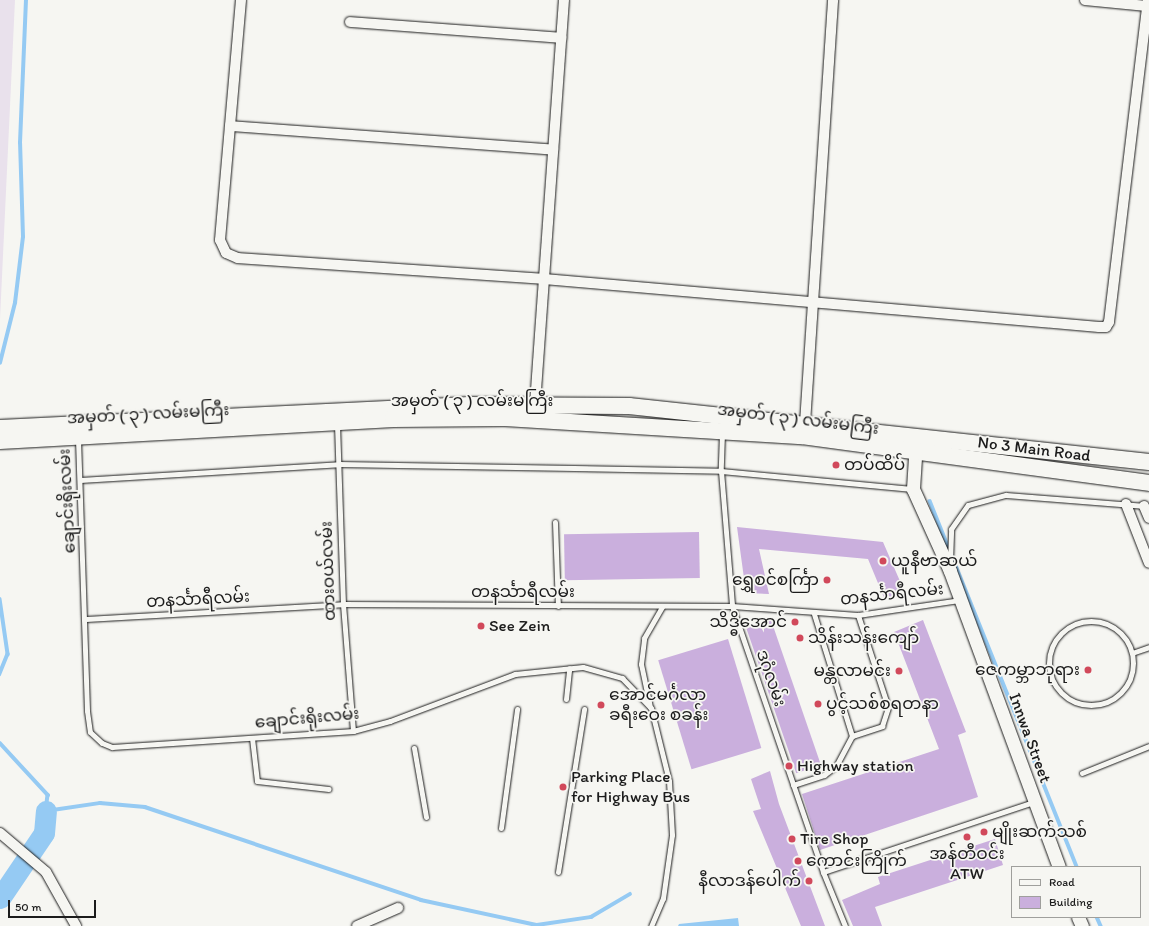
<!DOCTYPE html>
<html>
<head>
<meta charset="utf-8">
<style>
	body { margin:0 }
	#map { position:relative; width:1149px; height:926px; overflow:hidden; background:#f6f6f2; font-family:Itim,"Noto Sans Myanmar",sans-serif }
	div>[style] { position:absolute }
	.built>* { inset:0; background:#e9e1ec }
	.water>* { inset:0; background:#95caf3 }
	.stream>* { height:3.5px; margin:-1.75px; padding:0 1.75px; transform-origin:1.75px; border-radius:1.75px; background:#95caf3 }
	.river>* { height:21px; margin:-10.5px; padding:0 10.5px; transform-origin:10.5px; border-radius:10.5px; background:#95caf3 }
	.building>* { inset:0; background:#caafdd; transform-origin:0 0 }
	.roads { filter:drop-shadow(0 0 1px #1c1c1c) drop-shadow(0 0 1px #1c1c1c) }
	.service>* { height:5px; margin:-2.5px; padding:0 2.5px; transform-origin:2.5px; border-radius:2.5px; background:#f6f6f2 }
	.service>.ring { margin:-2.5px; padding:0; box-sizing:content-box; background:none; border:5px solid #f6f6f2; border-radius:50% }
	.minor>* { height:10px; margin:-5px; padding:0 5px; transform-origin:5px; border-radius:5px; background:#f6f6f2 }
	.tertiary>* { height:13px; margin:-6.5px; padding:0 6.5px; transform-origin:6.5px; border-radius:6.5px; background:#f6f6f2 }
	.primary>* { height:16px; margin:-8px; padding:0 8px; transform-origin:8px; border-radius:8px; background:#f6f6f2 }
	.dots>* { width:11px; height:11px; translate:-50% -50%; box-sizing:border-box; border:2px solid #f6f6f2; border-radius:50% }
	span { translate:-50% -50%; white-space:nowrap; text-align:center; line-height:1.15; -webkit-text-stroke:3.5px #f6f6f2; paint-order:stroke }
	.street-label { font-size:17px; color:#1c1c1c }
	.poi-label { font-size:17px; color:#1c1c1c }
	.left { translate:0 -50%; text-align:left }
	.right { translate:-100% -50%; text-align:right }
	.legend { position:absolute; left:1011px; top:866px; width:130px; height:52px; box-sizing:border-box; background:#f6f6f2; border:1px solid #9f9f9c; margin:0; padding:5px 7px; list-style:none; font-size:12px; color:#1c1c1c }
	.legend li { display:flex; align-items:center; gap:8px; height:20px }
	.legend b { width:20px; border:1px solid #9f9f9c }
	.scale { position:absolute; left:8px; top:900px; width:88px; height:18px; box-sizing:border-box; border:2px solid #1c1c1c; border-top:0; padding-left:5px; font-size:12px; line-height:14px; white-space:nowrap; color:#1c1c1c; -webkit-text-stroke:3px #f6f6f2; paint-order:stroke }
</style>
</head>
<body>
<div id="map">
	<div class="built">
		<i style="clip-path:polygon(0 0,15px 0,0 319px)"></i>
	</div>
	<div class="water">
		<i style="clip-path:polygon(738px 918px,739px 926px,678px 926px,679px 924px)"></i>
	</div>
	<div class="stream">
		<i style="left:0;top:363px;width:62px;rotate:-76deg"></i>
		<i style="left:15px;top:303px;width:66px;rotate:-83.1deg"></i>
		<i style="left:23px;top:237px;width:94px;rotate:-91.8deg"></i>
		<i style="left:20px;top:143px;width:143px;rotate:-87.6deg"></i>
		<i style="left:930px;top:501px;width:394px;rotate:68.1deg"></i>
		<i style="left:0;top:599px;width:56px;rotate:81.7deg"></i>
		<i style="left:8px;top:654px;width:22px;rotate:112deg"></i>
		<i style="left:0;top:743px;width:71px;rotate:47.3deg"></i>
		<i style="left:48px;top:795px;width:16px;rotate:97deg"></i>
		<i style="left:46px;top:811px;width:55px;rotate:-8.4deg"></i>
		<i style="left:100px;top:803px;width:45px;rotate:5.1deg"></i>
		<i style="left:145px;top:807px;width:291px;rotate:18.6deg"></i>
		<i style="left:421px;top:900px;width:119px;rotate:12.2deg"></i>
		<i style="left:537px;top:925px;width:55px;rotate:-8.4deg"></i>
		<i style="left:591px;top:917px;width:45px;rotate:-30.5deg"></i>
		<i style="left:1097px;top:917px;width:10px;rotate:66deg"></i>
	</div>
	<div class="river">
		<i style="left:0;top:898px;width:78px;rotate:-55.9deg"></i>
		<i style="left:44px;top:833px;width:22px;rotate:-85deg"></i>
	</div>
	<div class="building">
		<i style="clip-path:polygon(737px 527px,883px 542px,906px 595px,885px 600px,868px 559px,759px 549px,769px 594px,746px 593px)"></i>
		<i style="left:699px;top:532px;width:46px;height:135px;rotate:89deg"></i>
		<i style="left:771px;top:620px;width:153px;height:26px;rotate:71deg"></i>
		<i style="clip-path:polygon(923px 620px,966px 732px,958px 735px,978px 797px,820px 850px,802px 794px,939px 749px,894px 632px)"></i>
		<i style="left:728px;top:639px;width:114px;height:73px;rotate:73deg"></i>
		<i style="clip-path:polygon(770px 771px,779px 804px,825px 926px,801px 926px,753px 811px,761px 809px,751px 779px)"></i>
		<i style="clip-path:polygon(995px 839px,1003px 865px,875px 907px,882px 926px,853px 926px,842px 900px,880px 884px,878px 877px)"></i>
	</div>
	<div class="roads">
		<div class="service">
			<i style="left:337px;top:424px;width:180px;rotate:88.1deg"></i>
			<i style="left:343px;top:604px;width:127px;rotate:85.5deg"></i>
			<i style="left:722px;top:433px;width:38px;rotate:92deg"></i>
			<i style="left:721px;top:471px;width:135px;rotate:85.3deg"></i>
			<i style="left:732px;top:606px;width:281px;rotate:71.1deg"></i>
			<i style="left:823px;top:872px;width:58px;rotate:67.8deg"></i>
			<i style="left:78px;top:439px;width:272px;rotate:88.1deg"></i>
			<i style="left:87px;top:711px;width:21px;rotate:82deg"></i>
			<i style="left:90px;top:732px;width:16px;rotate:43deg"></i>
			<i style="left:102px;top:743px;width:11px;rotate:22deg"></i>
			<i style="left:112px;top:747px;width:242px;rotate:-3.8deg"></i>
			<i style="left:353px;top:731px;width:38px;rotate:-15deg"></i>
			<i style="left:390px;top:721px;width:134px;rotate:-20.6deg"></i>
			<i style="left:515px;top:674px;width:68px;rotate:-5.9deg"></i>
			<i style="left:583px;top:667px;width:41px;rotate:15.8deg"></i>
			<i style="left:622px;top:678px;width:42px;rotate:46deg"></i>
			<i style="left:651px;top:708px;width:75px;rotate:76.1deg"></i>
			<i style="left:669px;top:781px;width:54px;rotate:86.8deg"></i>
			<i style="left:672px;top:835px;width:64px;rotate:98.1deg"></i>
			<i style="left:663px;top:898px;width:30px;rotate:113deg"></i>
			<i style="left:80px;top:480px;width:259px;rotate:-3.5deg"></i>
			<i style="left:339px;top:464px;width:382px;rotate:1deg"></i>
			<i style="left:721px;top:471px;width:192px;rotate:5.4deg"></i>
			<i style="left:555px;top:522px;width:84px;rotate:88deg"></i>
			<i style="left:950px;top:562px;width:33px;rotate:-88deg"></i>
			<i style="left:951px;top:529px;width:29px;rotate:-55deg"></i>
			<i style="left:968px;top:505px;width:39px;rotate:-15deg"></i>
			<i style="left:1006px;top:495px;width:140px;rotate:4.5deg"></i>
			<i style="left:814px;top:614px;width:128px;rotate:72.7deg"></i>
			<i style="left:852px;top:736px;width:32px;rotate:-18deg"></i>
			<i style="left:882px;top:726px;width:20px;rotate:-72deg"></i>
			<i style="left:888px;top:707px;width:97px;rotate:-108.1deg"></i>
			<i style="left:86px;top:619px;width:257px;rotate:-3.3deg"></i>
			<i style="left:343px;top:604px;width:389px;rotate:0.3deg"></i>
			<i style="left:732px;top:606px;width:126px;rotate:4.1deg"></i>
			<i style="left:858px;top:615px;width:102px;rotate:-8.4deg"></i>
			<i class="ring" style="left:1049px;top:621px;width:79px;height:79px"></i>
			<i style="left:1132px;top:653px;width:18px;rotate:-19deg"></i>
			<i style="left:566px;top:699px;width:31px;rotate:-84deg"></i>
			<i style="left:650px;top:707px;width:44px;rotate:-101.8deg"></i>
			<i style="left:641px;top:664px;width:26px;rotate:-83deg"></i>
			<i style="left:644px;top:638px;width:36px;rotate:-60deg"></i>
			<i style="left:252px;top:738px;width:43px;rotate:83.4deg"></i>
			<i style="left:257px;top:781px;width:72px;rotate:6.3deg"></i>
			<i style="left:414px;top:748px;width:70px;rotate:80.1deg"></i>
			<i style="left:1082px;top:773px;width:72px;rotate:-21.9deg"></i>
			<i style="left:793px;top:785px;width:33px;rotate:-18deg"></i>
			<i style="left:824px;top:775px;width:15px;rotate:-37deg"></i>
			<i style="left:836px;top:766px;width:34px;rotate:-62deg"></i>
			<i style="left:501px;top:828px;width:120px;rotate:-82.3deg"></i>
			<i style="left:558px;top:872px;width:165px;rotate:-80.9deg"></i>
			<i style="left:823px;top:872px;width:222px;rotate:-18.4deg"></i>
		</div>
		<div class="minor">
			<i style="left:241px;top:0;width:241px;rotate:95deg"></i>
			<i style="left:220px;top:240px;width:14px;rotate:65deg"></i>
			<i style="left:226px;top:253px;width:13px;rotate:23deg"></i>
			<i style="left:238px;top:258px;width:307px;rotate:3.9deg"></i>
			<i style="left:544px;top:279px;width:557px;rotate:4.94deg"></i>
			<i style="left:1099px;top:327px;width:7px"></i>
			<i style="left:1106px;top:327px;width:6px;rotate:-59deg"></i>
			<i style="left:1109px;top:322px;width:324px;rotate:-83.1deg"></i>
			<i style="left:1085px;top:0;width:62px;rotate:5.5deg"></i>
			<i style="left:350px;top:22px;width:212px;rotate:4.3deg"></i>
			<i style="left:230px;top:126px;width:324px;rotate:4.2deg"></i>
			<i style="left:535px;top:404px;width:405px;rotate:-85.9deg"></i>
			<i style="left:805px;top:423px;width:424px;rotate:-86.2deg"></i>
			<i style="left:1126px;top:504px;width:63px;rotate:68.7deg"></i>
			<i style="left:1144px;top:506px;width:13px;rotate:67deg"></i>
			<i style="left:0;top:833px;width:60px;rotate:40.3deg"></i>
			<i style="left:46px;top:872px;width:62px;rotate:60.9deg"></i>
			<i style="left:357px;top:926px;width:45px;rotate:-23.7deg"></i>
		</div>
		<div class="tertiary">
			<i style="left:916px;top:442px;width:47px;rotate:93.7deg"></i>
			<i style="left:913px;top:489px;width:90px;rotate:65.7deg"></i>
			<i style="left:950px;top:571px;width:315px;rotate:69.8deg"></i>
			<i style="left:1078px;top:917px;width:10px;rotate:66deg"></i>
		</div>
		<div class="primary">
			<i style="left:0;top:428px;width:470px;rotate:-2.8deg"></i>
			<i style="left:469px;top:405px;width:160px;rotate:0.4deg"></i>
			<i style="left:629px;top:406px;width:523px;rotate:6.15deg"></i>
			<i style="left:0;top:441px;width:394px;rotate:-3.2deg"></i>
			<i style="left:393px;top:419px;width:112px;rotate:-0.5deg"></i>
			<i style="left:505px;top:418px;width:298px;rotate:3.5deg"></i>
			<i style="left:802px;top:436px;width:350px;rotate:7.7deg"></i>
		</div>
	</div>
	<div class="dots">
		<i style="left:836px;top:465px;background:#d1495b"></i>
		<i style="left:883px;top:561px;background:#d1495b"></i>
		<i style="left:827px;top:580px;background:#d1495b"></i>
		<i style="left:795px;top:622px;background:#d1495b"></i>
		<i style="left:481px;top:626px;background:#d1495b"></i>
		<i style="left:800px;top:638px;background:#d1495b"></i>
		<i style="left:1088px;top:670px;background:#d1495b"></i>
		<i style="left:899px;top:671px;background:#d1495b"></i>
		<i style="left:818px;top:704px;background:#d1495b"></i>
		<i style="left:601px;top:705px;background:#d1495b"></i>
		<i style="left:789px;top:766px;background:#d1495b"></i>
		<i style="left:563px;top:787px;background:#d1495b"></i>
		<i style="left:984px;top:832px;background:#d1495b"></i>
		<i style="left:967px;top:837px;background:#d1495b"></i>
		<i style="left:792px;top:839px;background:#d1495b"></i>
		<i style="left:798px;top:861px;background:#d1495b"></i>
		<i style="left:809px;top:881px;background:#d1495b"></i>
	</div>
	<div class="street-label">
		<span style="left:472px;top:401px">အမှတ် ( ၃ ) လမ်းမကြီး</span>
		<span style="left:148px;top:414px;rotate:-3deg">အမှတ် ( ၃ ) လမ်းမကြီး</span>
		<span style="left:798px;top:419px;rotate:7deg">အမှတ် ( ၃ ) လမ်းမကြီး</span>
		<span style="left:1034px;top:449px;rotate:7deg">No 3 Main Road</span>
		<span style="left:67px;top:501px;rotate:-93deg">ချောင်းရိုးလမ်း</span>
		<span style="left:328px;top:571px;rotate:-92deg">ထားဝယ်လမ်း</span>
		<span style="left:523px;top:592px">တနင်္သာရီလမ်း</span>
		<span style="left:892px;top:594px;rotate:-6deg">တနင်္သာရီလမ်း</span>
		<span style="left:198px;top:599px;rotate:-3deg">တနင်္သာရီလမ်း</span>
		<span style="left:771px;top:678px;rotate:71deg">ဒဂုံလမ်း</span>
		<span style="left:307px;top:718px;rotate:-5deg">ချောင်းရိုးလမ်း</span>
		<span style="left:1030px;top:738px;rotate:70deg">Innwa Street</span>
	</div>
	<div class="poi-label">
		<span class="left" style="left:844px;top:465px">တပ်ထိပ်</span>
		<span class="left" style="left:891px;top:561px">ယူနီဗာဆယ်</span>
		<span class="right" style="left:819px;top:580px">ရွှေစင်စင်္ကြာ</span>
		<span class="right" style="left:787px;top:622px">သိဒ္ဓိအောင်</span>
		<span class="left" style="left:489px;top:626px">See Zein</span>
		<span class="left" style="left:808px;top:638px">သိန်းသန်းကျော်</span>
		<span class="right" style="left:1080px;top:670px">ဇေကမ္ဘာဘုရား</span>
		<span class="right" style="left:891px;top:671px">မန္တလာမင်း</span>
		<span class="left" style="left:609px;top:705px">အောင်မင်္ဂလာ<br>ခရီးဝေး စခန်း</span>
		<span class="left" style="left:826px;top:704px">ပွင့်သစ်စရတနာ</span>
		<span class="left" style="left:797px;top:766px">Highway station</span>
		<span class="left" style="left:571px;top:787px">Parking Place<br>for Highway Bus</span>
		<span class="left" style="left:992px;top:832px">မျိုးဆက်သစ်</span>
		<span class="left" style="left:800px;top:839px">Tire Shop</span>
		<span style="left:967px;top:864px">အန်တီဝင်း<br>ATW</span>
		<span class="left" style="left:806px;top:861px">ကောင်းကြိုက်</span>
		<span class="right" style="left:801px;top:881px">နီလာဒန်ပေါက်</span>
	</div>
	<ul class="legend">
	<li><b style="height:5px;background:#f6f6f2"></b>Road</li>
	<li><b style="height:11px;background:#caafdd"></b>Building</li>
	</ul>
	<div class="scale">50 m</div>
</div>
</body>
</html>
